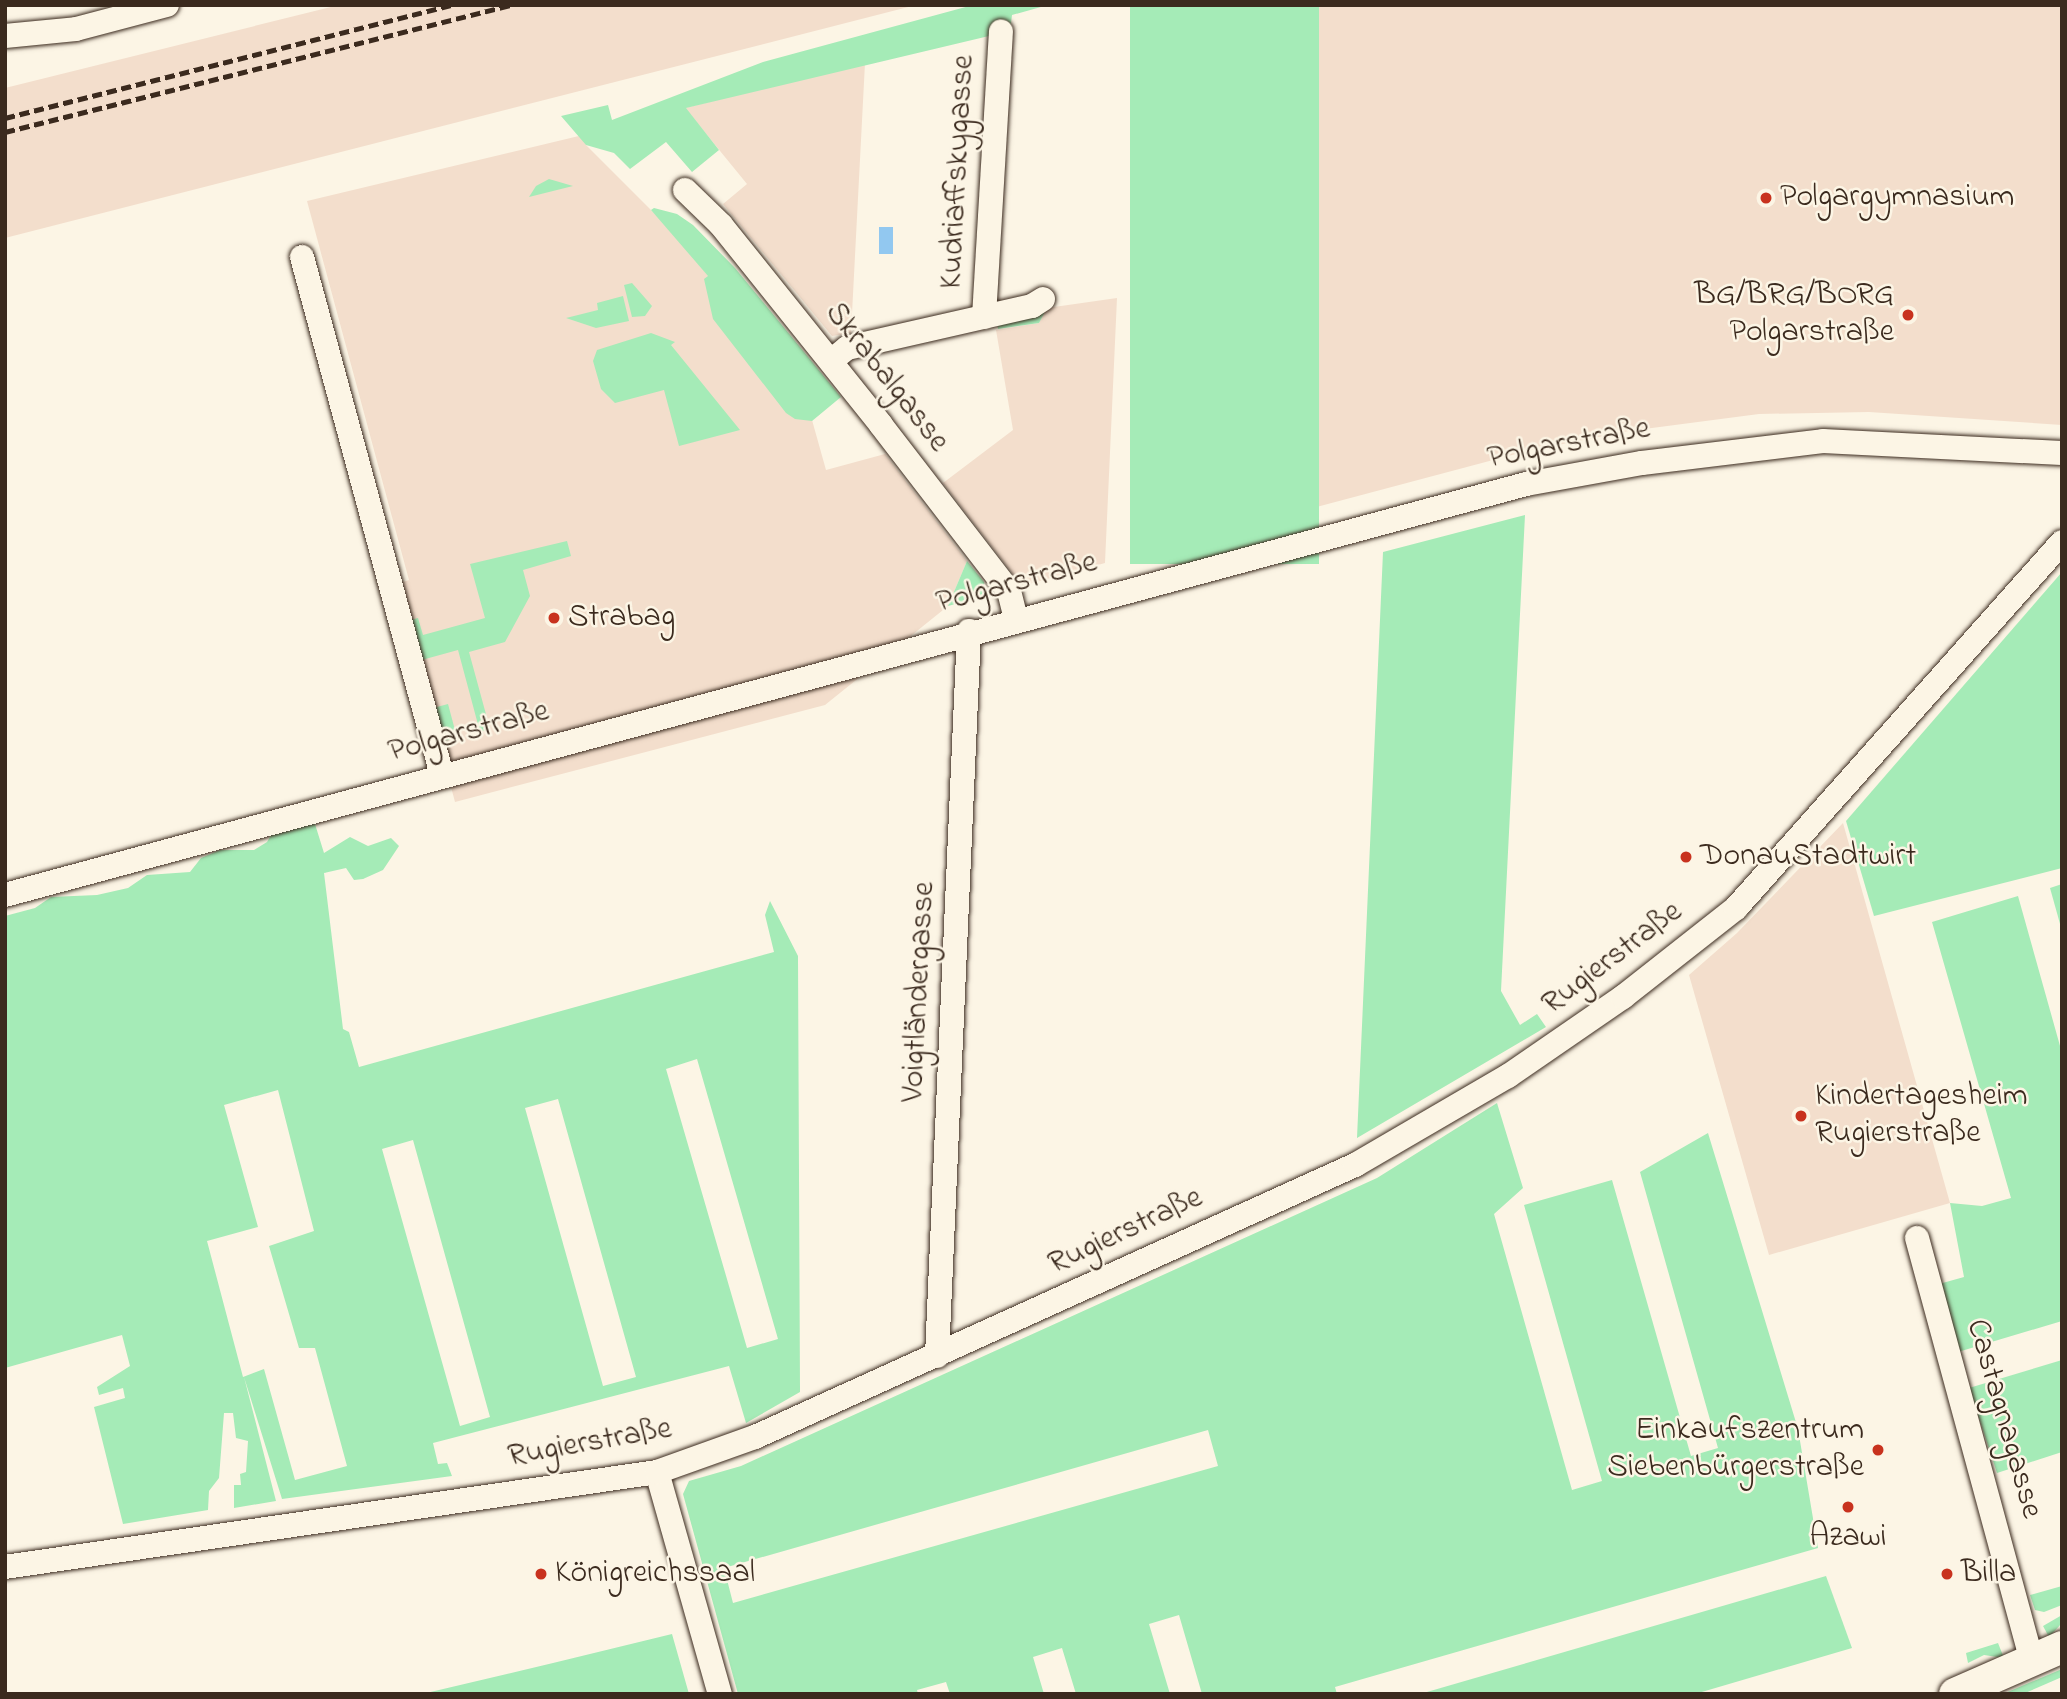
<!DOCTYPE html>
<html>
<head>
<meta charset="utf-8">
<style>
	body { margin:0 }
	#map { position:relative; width:2067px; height:1699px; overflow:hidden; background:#fcf5e5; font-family:"Indie Flower",sans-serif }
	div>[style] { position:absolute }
	.built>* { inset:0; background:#f3decc }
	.green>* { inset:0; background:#a5ebb7; transform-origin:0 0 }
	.water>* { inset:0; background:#92c8f0; transform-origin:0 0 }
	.roads { filter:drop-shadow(0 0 2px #3b2a1e) drop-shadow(0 0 2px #3b2a1e) }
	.minor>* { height:24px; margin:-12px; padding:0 12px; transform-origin:12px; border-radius:12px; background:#fcf5e5 }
	.tertiary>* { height:32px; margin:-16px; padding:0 16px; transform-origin:16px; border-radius:16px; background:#fcf5e5 }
	.rail>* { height:5px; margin-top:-2.5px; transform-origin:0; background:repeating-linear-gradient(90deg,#3b2a1e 0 10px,transparent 0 15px) }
	.dots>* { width:19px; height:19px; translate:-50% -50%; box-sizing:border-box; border:4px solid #fcf5e5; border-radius:50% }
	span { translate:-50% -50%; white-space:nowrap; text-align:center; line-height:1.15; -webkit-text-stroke:5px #fcf5e5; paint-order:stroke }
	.street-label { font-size:32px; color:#3b2a1e }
	.poi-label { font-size:32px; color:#3b2a1e }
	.left { translate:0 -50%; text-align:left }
	.right { translate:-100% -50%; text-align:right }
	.frame { position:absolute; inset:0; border:7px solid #3b2a1e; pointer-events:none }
</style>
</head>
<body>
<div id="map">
	<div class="built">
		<i style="clip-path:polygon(339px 5px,916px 5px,5px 238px,5px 88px)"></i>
		<i style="clip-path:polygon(1319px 5px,2062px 5px,2062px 425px,1869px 412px,1759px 414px,1629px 431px,1527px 451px,1294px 513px)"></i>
		<i style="clip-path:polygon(865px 63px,851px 333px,832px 336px,723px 204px,747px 184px,685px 108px)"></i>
		<i style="clip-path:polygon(583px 135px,586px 145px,672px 231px,820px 414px,812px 420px,826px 470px,885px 454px,967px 561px,948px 606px,825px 705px,455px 802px,397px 584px,409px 580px,307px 201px)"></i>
		<i style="clip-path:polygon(1117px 298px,1105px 563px,1022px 586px,943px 483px,1013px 430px,996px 330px,1039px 323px,1047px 308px)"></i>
		<i style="clip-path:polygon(1843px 823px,1950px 1203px,1769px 1255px,1689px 975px,1737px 933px)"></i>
	</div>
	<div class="green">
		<i style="clip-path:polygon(973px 5px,1048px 5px,1012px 15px,1010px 31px,686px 108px,719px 150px,692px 172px,666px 142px,630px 169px,614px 153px,586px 145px,561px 116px,608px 105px,612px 120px,763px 62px)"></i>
		<i style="left:1130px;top:5px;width:189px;height:559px"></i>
		<i style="clip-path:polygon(549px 179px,573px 186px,529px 197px,536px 186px)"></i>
		<i style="clip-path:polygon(654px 208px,677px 214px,693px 225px,735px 268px,841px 397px,812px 421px,795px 419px,786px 413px,713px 319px,704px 279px,708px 276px,651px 210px)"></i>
		<i style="clip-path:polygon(632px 283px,652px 306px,645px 316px,632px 317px,624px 285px)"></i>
		<i style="clip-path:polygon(623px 296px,629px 321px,596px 328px,566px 318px,598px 310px,597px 303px)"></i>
		<i style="clip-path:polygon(1047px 308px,1039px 323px,998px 329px,997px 321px)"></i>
		<i style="clip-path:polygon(651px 333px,675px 342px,671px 345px,740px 430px,679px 446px,664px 390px,615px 403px,601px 389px,593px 361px,597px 350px)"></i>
		<i style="clip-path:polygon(1525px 515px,1501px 991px,1520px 1025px,1537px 1014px,1546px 1027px,1357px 1138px,1383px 552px)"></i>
		<i style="clip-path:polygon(567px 541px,571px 556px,523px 570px,530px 596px,505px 642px,469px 652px,490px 729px,480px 732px,458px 650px,418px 661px,407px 621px,418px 618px,423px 635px,485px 618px,470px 564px)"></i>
		<i style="clip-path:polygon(967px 561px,984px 582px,985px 596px,948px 606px)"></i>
		<i style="clip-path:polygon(2062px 572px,2062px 868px,1874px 916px,1846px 821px)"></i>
		<i style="left:448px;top:704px;width:35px;height:18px;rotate:75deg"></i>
		<i style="clip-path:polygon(evenodd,307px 815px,315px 824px,324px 853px,350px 837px,368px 846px,391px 838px,399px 846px,383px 870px,363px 879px,354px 880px,346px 868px,324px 873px,343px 1029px,349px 1032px,359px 1067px,774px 952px,765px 915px,770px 901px,798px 956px,800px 1392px,746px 1423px,729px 1366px,433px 1443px,438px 1464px,447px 1463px,452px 1476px,282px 1499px,244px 1377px,276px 1501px,234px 1508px,234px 1485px,241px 1485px,240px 1474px,246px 1472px,248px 1441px,236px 1438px,233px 1413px,224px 1413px,219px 1478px,209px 1491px,208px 1510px,123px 1524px,94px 1407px,125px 1398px,123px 1388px,99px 1395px,97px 1387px,130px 1366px,122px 1335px,5px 1368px,5px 916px,35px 908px,51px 897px,97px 895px,128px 888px,147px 875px,190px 872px,201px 858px,220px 850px,254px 850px,267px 842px,274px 830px,307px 815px,697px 1059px,778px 1339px,747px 1348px,666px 1069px,697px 1059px,307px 815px,278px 1090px,314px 1231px,269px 1246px,299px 1348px,315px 1348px,347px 1466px,295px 1480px,264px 1369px,243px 1377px,207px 1241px,258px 1227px,224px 1105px,278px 1090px,307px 815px,558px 1099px,636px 1377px,603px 1386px,525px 1108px,558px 1099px,307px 815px,413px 1140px,490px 1417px,460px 1426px,382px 1149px,413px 1140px)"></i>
		<i style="clip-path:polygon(2062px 884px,2062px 931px,2050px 888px)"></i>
		<i style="clip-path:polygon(2018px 896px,2062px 1053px,2062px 1321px,1958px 1352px,1939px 1284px,1964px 1277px,1950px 1203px,1982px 1206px,2011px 1198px,1932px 922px)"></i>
		<i style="clip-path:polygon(evenodd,1497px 1103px,1523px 1188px,1494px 1214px,1572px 1490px,1602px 1481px,1524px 1205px,1612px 1180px,1691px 1456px,1718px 1448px,1640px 1172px,1708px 1133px,1798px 1429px,1818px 1548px,1335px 1687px,1337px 1694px,1202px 1694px,1179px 1615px,1149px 1624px,1170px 1694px,1076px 1694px,1062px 1648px,1033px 1657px,1044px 1694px,950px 1694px,946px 1682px,917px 1690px,918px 1694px,738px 1694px,683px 1494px,689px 1481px,741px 1466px,1377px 1178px,1497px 1103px,1208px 1430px,1218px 1466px,733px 1603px,724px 1568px,1208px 1430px)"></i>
		<i style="clip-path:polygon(2062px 1360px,2062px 1452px,1997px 1473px,1969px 1388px)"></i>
		<i style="clip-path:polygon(1826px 1576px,1852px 1648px,1695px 1694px,1420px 1694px)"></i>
		<i style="clip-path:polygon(2062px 1586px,2062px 1605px,2044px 1612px,2035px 1610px,2030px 1595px)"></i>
		<i style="clip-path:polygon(2062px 1615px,2062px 1623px,2049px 1637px,2043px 1626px)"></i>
		<i style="clip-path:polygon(672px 1634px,689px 1694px,422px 1694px,553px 1663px)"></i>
		<i style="clip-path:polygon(1998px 1643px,2004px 1658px,1984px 1655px,1968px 1663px,1966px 1653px)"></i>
		<i style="clip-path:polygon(2062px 1669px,2062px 1677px,2023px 1694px,2003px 1694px)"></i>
	</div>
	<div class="water">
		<i style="left:879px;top:227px;width:14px;height:27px"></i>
	</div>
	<div class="roads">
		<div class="minor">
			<i style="left:5px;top:36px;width:71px;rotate:-5.6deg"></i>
			<i style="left:76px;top:29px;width:94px;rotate:-14.8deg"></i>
			<i style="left:685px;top:190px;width:50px;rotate:44.2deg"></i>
			<i style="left:721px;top:225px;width:256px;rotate:51.3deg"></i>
			<i style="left:881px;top:425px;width:210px;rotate:52.4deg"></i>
			<i style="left:1009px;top:591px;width:29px;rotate:76deg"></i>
			<i style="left:302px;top:257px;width:537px;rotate:74.88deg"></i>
			<i style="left:984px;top:317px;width:286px;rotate:-86.6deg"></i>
			<i style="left:831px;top:361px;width:21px;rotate:-39deg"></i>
			<i style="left:847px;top:348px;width:190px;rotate:-12.8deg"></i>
			<i style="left:1032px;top:306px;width:13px;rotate:-32deg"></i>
			<i style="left:5px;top:895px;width:1576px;rotate:-15.12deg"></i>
			<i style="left:1526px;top:484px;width:118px;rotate:-10.3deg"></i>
			<i style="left:1642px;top:463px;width:182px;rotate:-6.9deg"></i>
			<i style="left:1823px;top:441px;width:239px;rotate:2.9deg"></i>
			<i style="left:1917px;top:1238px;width:437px;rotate:74.8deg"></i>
			<i style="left:937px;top:1356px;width:726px;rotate:-87.47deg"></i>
			<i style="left:657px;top:1472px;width:231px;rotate:74.2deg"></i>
			<i style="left:5px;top:1567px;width:659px;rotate:-8.29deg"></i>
			<i style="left:657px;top:1472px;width:104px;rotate:-19.7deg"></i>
			<i style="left:755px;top:1437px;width:659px;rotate:-24.39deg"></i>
			<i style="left:1355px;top:1165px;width:177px;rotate:-30.2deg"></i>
			<i style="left:1508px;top:1076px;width:140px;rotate:-34.5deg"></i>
			<i style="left:1623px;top:997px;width:144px;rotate:-38.2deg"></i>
			<i style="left:1736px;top:908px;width:490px;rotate:-48.3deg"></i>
		</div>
		<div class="tertiary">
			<i style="left:1955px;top:1694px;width:117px;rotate:-23.7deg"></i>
		</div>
	</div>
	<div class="rail">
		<i style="left:5px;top:118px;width:462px;rotate:-14.2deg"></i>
		<i style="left:5px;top:132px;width:522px;rotate:-14.09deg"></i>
	</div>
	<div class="dots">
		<i style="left:1766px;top:198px;background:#c8321e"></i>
		<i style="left:1908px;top:315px;background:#c8321e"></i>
		<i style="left:554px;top:618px;background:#c8321e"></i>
		<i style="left:1686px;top:857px;background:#c8321e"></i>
		<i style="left:1801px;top:1116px;background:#c8321e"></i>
		<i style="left:1878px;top:1450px;background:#c8321e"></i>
		<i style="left:1848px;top:1507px;background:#c8321e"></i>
		<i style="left:541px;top:1574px;background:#c8321e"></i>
		<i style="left:1947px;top:1574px;background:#c8321e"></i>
	</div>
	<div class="street-label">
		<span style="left:959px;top:172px;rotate:-87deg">Kudriaffskygasse</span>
		<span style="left:886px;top:378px;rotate:52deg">Skrabalgasse</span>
		<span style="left:1569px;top:445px;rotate:-11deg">Polgarstraße</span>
		<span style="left:1017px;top:584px;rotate:-15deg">Polgarstraße</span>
		<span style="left:469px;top:733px;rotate:-15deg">Polgarstraße</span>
		<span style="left:1613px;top:959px;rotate:-37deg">Rugierstraße</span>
		<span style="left:920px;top:992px;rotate:-87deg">Voigtländergasse</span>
		<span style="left:1126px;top:1232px;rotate:-25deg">Rugierstraße</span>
		<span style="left:2003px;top:1419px;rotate:74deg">Castagnagasse</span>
		<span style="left:590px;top:1444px;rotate:-10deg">Rugierstraße</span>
	</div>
	<div class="poi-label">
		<span class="left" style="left:1780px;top:198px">Polgargymnasium</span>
		<span class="right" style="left:1894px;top:315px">BG/BRG/BORG<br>Polgarstraße</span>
		<span class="left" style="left:568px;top:618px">Strabag</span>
		<span class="left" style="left:1700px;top:857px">DonauStadtwirt</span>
		<span class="left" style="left:1815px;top:1116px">Kindertagesheim<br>Rugierstraße</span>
		<span class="right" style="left:1864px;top:1450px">Einkaufszentrum<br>Siebenbürgerstraße</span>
		<span style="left:1848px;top:1538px">Azawi</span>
		<span class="left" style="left:555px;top:1574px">Königreichssaal</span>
		<span class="left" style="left:1961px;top:1574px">Billa</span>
	</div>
	<div class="frame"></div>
</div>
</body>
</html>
